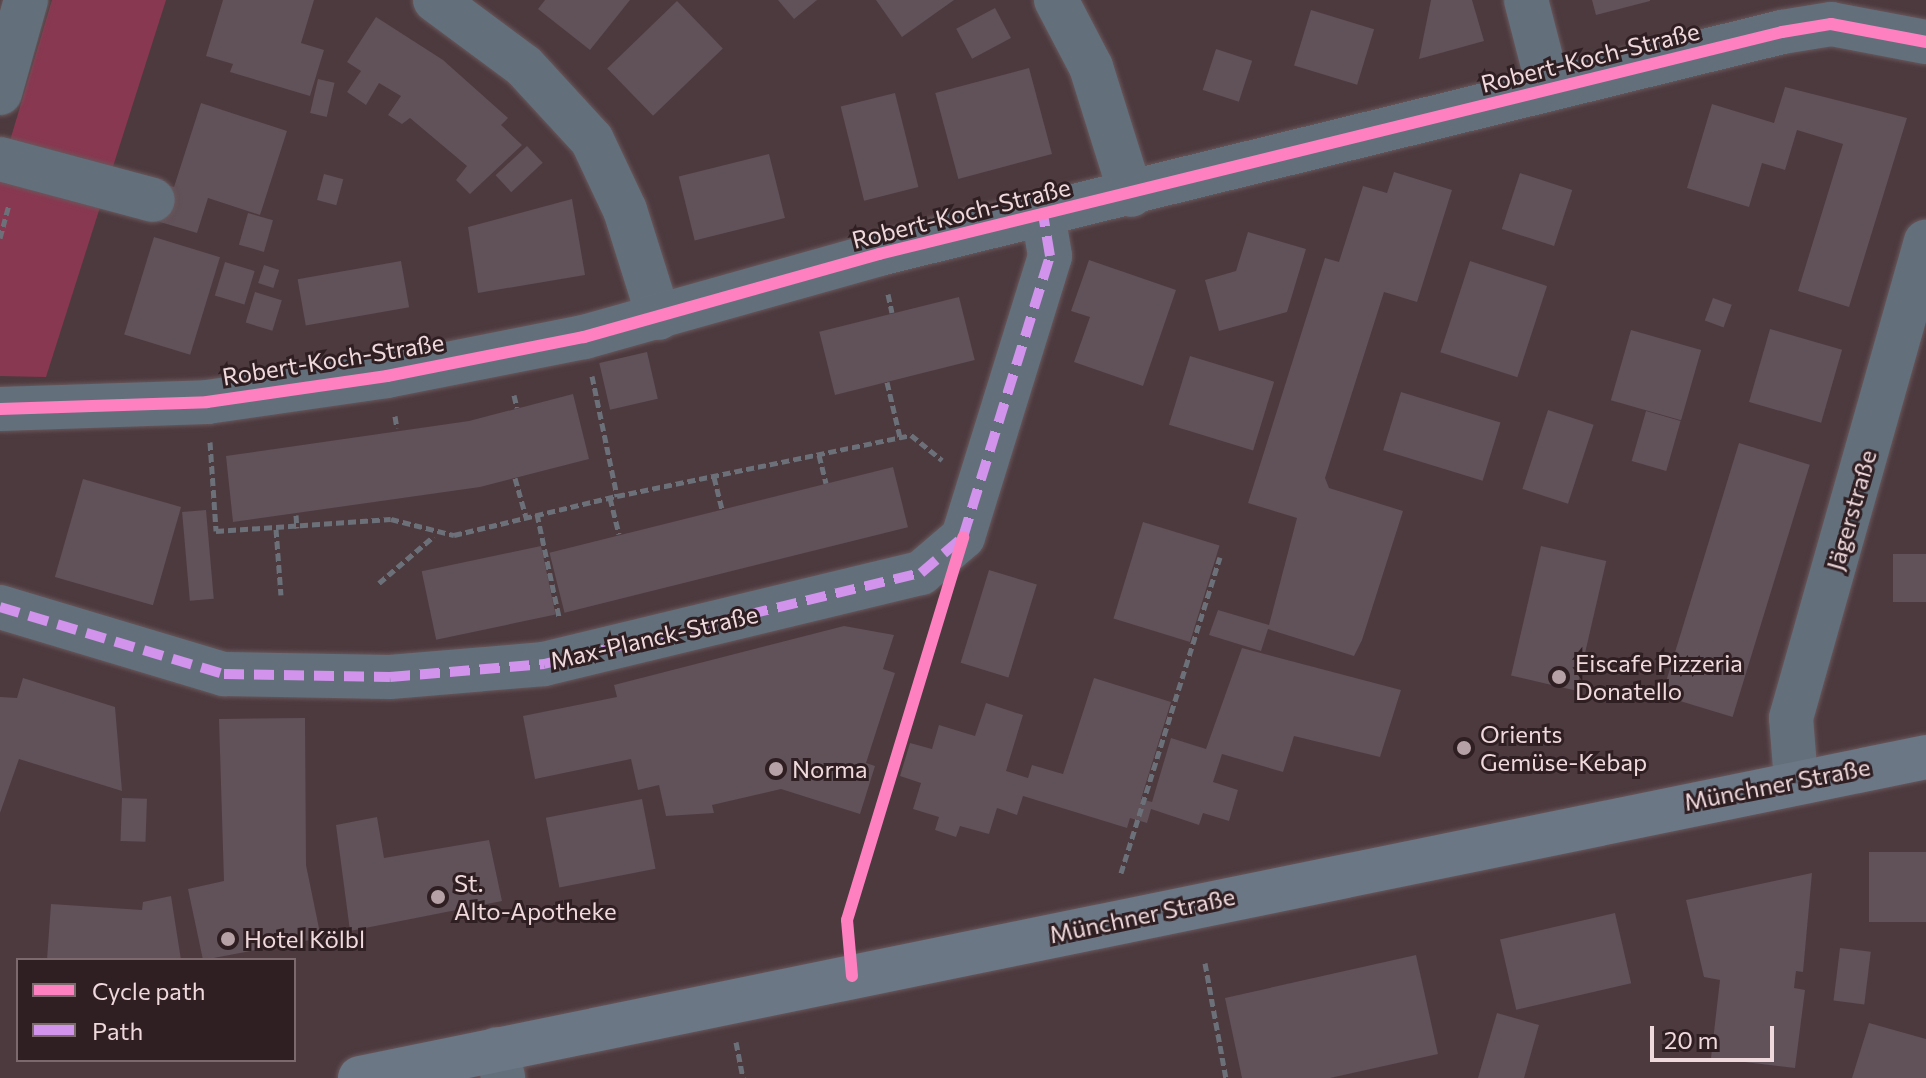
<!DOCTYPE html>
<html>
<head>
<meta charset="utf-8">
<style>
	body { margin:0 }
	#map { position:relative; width:1926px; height:1078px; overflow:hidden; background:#4d3a3f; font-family:Commissioner,sans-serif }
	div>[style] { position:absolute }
	.green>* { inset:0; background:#893851 }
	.building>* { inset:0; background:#615158; transform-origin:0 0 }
	.path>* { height:5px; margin-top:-2.5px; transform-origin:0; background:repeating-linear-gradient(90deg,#6c7079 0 8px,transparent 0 12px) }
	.roads { filter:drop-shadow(0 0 2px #69585c) drop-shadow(0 0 2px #69585c) }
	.minor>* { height:44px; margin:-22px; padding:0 22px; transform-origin:22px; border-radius:22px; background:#63707c }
	.major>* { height:44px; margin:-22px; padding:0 22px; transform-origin:22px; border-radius:22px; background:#6c7786 }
	.quiet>* { height:10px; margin-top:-5px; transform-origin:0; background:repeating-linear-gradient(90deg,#d193ec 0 20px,transparent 0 30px) }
	.cycleway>* { height:12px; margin:-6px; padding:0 6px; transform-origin:6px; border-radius:6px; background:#ff80c0 }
	.dots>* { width:22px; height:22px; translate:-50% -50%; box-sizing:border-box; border:4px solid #2f1f23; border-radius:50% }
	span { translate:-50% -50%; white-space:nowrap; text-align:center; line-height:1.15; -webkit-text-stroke:6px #2f1f23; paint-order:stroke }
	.street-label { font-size:24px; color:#efd9dd }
	.poi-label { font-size:24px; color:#efd9dd }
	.left { translate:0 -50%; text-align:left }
	.legend { position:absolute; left:16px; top:958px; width:280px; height:104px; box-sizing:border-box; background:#2f1f23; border:2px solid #7c696d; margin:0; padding:10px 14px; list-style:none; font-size:24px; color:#efd9dd }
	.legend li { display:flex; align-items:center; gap:16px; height:40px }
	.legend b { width:40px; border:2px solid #7c696d }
	.scale { position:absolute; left:1650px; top:1026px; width:124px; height:36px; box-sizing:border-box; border:4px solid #efd9dd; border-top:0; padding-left:10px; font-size:24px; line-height:28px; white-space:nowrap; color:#efd9dd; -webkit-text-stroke:6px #2f1f23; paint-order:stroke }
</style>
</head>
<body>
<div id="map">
	<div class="green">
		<i style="clip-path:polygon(52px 0,166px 0,46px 377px,0 376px,0 174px)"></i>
	</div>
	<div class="building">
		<i style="clip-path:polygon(223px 0,314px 0,301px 43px,324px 50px,310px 96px,230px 72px,233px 64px,206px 56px)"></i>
		<i style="clip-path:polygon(545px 0,630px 0,590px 50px,538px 9px)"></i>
		<i style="clip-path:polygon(778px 0,817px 0,794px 19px)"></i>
		<i style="clip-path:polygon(876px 0,954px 0,902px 37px)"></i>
		<i style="clip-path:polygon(1431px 0,1472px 0,1484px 41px,1419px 59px)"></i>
		<i style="clip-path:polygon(1592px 0,1650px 0,1650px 1px,1596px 15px)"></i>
		<i style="left:677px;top:1px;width:66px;height:97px;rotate:46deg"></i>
		<i style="left:995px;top:8px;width:34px;height:44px;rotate:62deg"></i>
		<i style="left:1311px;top:10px;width:66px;height:58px;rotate:17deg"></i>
		<i style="clip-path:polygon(376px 17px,443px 60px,508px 118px,501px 125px,522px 145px,470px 194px,456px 180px,467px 166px,410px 118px,402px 124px,388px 115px,401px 96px,379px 83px,366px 105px,347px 92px,361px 71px,347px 62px)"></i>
		<i style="left:1216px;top:49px;width:38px;height:43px;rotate:18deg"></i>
		<i style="left:1029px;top:68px;width:89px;height:97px;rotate:75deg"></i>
		<i style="left:318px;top:79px;width:17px;height:35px;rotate:13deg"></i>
		<i style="clip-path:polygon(1785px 87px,1907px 118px,1849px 307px,1798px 291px,1843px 144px,1797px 130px,1785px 170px,1762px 163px,1749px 207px,1687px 188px,1712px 104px,1774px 123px)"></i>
		<i style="left:895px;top:93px;width:97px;height:56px;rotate:76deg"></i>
		<i style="clip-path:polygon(201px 103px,287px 131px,260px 215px,208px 198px,197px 233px,150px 219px,162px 184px,174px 187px)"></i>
		<i style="left:527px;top:146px;width:23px;height:43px;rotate:47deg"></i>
		<i style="left:769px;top:154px;width:66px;height:93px;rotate:76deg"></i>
		<i style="clip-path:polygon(1394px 172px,1452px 190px,1417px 302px,1384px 292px,1325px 478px,1329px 488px,1403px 511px,1362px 640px,1354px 656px,1268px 629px,1261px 651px,1209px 635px,1218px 610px,1269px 625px,1297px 518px,1248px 503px,1325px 258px,1339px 262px,1363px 186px,1387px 193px)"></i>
		<i style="left:1520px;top:173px;width:55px;height:59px;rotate:18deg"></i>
		<i style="left:324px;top:174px;width:20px;height:27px;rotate:15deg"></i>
		<i style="clip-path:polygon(572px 199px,585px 275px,478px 293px,468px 227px)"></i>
		<i style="left:248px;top:213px;width:26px;height:33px;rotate:16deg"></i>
		<i style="clip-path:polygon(1248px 232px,1306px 249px,1287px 312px,1219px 331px,1205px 280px,1236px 271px)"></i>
		<i style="left:154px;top:237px;width:69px;height:102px;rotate:17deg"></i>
		<i style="clip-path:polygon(1089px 260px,1176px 290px,1143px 386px,1074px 362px,1090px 317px,1071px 311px)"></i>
		<i style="left:401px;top:261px;width:47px;height:105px;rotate:80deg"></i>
		<i style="left:1470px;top:261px;width:81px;height:96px;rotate:18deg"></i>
		<i style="left:225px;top:262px;width:31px;height:35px;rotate:17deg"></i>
		<i style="left:264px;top:265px;width:16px;height:19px;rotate:18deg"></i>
		<i style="left:255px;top:292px;width:28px;height:32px;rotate:17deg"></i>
		<i style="left:959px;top:297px;width:65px;height:144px;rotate:76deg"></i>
		<i style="left:1713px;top:298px;width:20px;height:24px;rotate:20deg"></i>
		<i style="left:1770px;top:329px;width:75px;height:76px;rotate:16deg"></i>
		<i style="left:1631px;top:330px;width:73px;height:73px;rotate:16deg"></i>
		<i style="left:647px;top:352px;width:48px;height:49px;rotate:77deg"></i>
		<i style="left:1190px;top:356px;width:88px;height:72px;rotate:17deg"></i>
		<i style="left:1401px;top:392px;width:104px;height:61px;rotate:17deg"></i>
		<i style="clip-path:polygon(573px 394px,589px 459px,480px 487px,233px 522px,226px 456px,469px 421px)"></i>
		<i style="left:1548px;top:410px;width:48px;height:83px;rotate:18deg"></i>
		<i style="left:1646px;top:411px;width:36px;height:52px;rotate:16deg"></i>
		<i style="left:1739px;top:443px;width:74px;height:264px;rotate:17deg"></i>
		<i style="left:893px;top:467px;width:62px;height:354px;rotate:76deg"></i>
		<i style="left:83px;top:479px;width:102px;height:102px;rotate:16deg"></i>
		<i style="left:206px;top:510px;width:89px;height:24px;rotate:85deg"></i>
		<i style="left:1143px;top:522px;width:80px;height:101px;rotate:17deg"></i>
		<i style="left:541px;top:546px;width:70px;height:122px;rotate:78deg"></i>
		<i style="left:1541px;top:546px;width:67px;height:133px;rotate:13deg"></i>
		<i style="left:1926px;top:554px;width:48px;height:33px;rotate:90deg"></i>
		<i style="left:989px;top:570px;width:50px;height:97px;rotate:17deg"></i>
		<i style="clip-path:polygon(844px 626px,894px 635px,883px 669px,895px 673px,866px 763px,875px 766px,860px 814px,781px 789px,712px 805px,714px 813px,666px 816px,659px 785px,638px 790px,631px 759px,535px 779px,523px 716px,617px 697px,614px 685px)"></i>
		<i style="clip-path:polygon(1242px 648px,1401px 690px,1380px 757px,1294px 736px,1283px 772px,1222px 754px,1213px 782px,1238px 790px,1229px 821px,1203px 813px,1199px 825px,1151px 809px,1147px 823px,1130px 818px,1127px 828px,1023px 796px,1017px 815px,997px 808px,989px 834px,960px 826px,956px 837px,935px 830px,939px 817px,913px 809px,921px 783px,900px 776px,910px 743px,932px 749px,939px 725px,975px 736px,986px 703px,1023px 715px,1006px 771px,1028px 778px,1032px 765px,1063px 774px,1094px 678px,1171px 702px,1141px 799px,1152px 802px,1171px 738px,1206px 749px)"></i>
		<i style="clip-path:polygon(23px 678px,115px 707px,122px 791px,19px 759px,0 813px,0 697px,17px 698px)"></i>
		<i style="clip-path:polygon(305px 718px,306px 865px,321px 938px,203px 960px,188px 889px,224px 881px,219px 719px)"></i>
		<i style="left:122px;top:798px;width:25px;height:43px;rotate:2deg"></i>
		<i style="left:642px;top:799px;width:71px;height:98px;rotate:79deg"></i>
		<i style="clip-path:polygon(377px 817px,384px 858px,489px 840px,502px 901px,350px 931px,336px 825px)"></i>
		<i style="left:1926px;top:852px;width:70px;height:57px;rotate:90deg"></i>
		<i style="clip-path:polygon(1812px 873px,1803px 972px,1796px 971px,1794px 988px,1805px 990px,1795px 1068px,1711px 1058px,1720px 980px,1704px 977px,1686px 900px)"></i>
		<i style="clip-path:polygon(171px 896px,181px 960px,47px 960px,51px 904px,142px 910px,143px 902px)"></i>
		<i style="left:1615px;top:913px;width:72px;height:118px;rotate:77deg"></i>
		<i style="left:1840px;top:948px;width:31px;height:53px;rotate:7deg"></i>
		<i style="clip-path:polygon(1416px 955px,1438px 1054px,1330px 1078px,1242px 1078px,1225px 998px)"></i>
		<i style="clip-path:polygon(1497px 1013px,1539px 1025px,1524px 1078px,1478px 1078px)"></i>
		<i style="clip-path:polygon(1869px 1023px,1926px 1039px,1926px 1078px,1852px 1078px)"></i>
	</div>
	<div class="path">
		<i style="left:0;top:238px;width:34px;rotate:-75deg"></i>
		<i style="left:888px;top:294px;width:19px;rotate:78deg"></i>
		<i style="left:592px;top:376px;width:123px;rotate:78.2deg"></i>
		<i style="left:617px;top:496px;width:300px;rotate:-11.7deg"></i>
		<i style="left:911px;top:435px;width:40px;rotate:39deg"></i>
		<i style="left:887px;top:382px;width:57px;rotate:76.7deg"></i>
		<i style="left:514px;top:395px;width:13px;rotate:77deg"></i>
		<i style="left:395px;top:416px;width:12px;rotate:81deg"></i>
		<i style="left:210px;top:442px;width:89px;rotate:86.1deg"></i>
		<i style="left:216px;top:531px;width:175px;rotate:-3.9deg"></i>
		<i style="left:391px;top:519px;width:65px;rotate:14.3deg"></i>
		<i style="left:454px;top:535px;width:168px;rotate:-13.5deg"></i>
		<i style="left:819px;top:455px;width:29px;rotate:76deg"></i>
		<i style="left:714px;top:477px;width:33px;rotate:76deg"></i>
		<i style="left:515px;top:478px;width:41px;rotate:74.2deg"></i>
		<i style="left:610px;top:498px;width:37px;rotate:76deg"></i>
		<i style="left:537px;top:514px;width:105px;rotate:77.9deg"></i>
		<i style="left:296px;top:515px;width:13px;rotate:86deg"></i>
		<i style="left:276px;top:529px;width:66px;rotate:85.7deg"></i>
		<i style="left:379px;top:583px;width:72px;rotate:-40.5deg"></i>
		<i style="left:1121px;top:873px;width:331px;rotate:-72.6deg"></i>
		<i style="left:1205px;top:963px;width:117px;rotate:79.7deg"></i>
		<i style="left:736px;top:1042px;width:37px;rotate:79deg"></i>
	</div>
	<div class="roads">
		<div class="minor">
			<i style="left:435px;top:0;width:111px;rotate:36.6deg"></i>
			<i style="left:524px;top:66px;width:100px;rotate:47.4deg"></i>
			<i style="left:592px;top:140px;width:77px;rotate:64.8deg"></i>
			<i style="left:625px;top:210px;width:113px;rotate:72.5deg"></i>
			<i style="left:1056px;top:0;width:76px;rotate:62.4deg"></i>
			<i style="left:1091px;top:67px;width:134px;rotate:72.6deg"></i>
			<i style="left:1526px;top:0;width:92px;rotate:75.5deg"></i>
			<i style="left:0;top:93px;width:97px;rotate:-74.4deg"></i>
			<i style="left:0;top:159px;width:158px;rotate:15deg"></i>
			<i style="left:0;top:409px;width:207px;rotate:-1.9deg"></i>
			<i style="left:207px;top:402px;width:182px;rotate:-8.2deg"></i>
			<i style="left:387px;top:376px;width:201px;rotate:-11.2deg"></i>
			<i style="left:584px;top:337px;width:306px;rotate:-15.7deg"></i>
			<i style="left:879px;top:254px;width:930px;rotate:-13.81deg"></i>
			<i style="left:1782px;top:32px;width:50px;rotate:-9.3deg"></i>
			<i style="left:1831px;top:24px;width:97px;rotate:10.7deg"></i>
			<i style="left:0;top:607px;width:234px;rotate:16.7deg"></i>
			<i style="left:224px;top:674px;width:166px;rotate:1deg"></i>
			<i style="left:390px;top:677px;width:155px;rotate:-4.8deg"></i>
			<i style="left:544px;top:664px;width:388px;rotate:-13.6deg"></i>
			<i style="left:921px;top:573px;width:55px;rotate:-40.6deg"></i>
			<i style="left:963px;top:537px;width:294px;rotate:-72.8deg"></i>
			<i style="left:1050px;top:256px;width:43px;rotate:-99.5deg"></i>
			<i style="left:1796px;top:780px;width:62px;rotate:-94.6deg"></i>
			<i style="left:1791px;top:718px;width:495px;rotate:-74.2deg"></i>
			<i style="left:497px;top:1049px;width:30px;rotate:78deg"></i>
		</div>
		<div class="major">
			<i style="left:360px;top:1078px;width:1599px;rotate:-11.58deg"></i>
		</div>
	</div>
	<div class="quiet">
		<i style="left:0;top:607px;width:234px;rotate:16.7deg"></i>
		<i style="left:224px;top:674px;width:166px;rotate:1deg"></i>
		<i style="left:390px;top:677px;width:155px;rotate:-4.8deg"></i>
		<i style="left:544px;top:664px;width:388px;rotate:-13.6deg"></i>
		<i style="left:921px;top:573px;width:55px;rotate:-40.6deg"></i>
		<i style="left:963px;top:537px;width:294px;rotate:-72.8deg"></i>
		<i style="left:1050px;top:256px;width:43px;rotate:-99.5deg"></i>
	</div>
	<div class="cycleway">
		<i style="left:0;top:409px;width:207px;rotate:-1.9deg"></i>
		<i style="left:207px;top:402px;width:182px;rotate:-8.2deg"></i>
		<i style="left:387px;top:376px;width:201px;rotate:-11.2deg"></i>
		<i style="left:584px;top:337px;width:306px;rotate:-15.7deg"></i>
		<i style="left:879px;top:254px;width:930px;rotate:-13.81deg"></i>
		<i style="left:1782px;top:32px;width:50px;rotate:-9.3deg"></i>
		<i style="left:1831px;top:24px;width:97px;rotate:10.7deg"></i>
		<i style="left:852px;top:976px;width:56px;rotate:-95.1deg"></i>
		<i style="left:847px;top:920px;width:400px;rotate:-73.1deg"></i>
	</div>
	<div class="dots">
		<i style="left:1559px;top:677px;background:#b6a1a6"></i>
		<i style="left:1464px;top:748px;background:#b6a1a6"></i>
		<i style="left:776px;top:769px;background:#b6a1a6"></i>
		<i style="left:438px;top:897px;background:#b6a1a6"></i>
		<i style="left:228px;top:939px;background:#b6a1a6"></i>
	</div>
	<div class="street-label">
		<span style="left:1590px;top:57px;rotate:-14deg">Robert-Koch-Straße</span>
		<span style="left:961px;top:213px;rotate:-14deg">Robert-Koch-Straße</span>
		<span style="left:333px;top:359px;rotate:-9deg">Robert-Koch-Straße</span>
		<span style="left:1851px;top:510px;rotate:-74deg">Jägerstraße</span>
		<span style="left:654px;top:637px;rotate:-13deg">Max-Planck-Straße</span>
		<span style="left:1777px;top:784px;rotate:-11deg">Münchner Straße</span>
		<span style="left:1142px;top:915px;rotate:-12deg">Münchner Straße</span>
	</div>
	<div class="poi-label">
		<span class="left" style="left:1575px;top:677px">Eiscafe Pizzeria<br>Donatello</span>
		<span class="left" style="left:1480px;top:748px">Orients<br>Gemüse-Kebap</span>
		<span class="left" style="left:792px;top:769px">Norma</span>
		<span class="left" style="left:454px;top:897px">St.<br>Alto-Apotheke</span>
		<span class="left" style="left:244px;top:939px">Hotel Kölbl</span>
	</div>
	<ul class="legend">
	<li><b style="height:10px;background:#ff80c0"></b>Cycle path</li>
	<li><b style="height:10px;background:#d193ec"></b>Path</li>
	</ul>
	<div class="scale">20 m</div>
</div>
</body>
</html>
